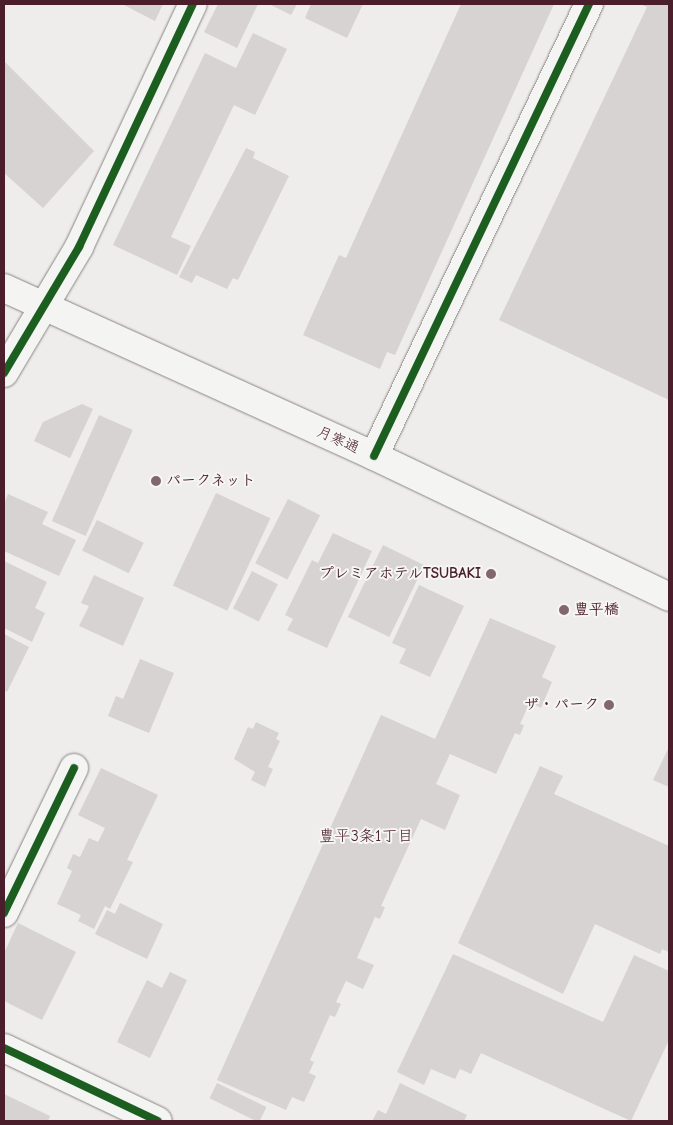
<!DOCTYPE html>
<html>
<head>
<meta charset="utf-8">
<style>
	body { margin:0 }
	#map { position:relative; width:673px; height:1125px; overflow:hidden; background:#eeedeb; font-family:"Comic Neue","Klee One",sans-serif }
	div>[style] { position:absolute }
	.building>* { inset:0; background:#d6d3d2; transform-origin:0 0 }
	.roads { filter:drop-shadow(0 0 1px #8c8385) drop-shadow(0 0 1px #8c8385) }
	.street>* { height:28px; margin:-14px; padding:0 14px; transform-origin:14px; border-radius:14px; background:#f4f4f2 }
	.secondary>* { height:28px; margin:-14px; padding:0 14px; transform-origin:14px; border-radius:14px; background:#f4f4f2 }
	.highway>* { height:28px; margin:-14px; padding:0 14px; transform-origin:14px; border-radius:14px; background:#f4f4f2 }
	.cycleway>* { height:8px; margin:-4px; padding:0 4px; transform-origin:4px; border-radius:4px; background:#1b5e20 }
	.dots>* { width:14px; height:14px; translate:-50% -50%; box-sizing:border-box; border:2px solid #f6f6f2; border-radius:50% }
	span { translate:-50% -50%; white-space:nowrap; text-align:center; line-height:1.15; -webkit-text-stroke:4px #f6f6f2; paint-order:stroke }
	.street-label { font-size:15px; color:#4a1f2b }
	.poi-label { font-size:15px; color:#4a1f2b; font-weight:700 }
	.left { translate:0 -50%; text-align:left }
	.right { translate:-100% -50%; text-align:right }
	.neighbourhood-label { font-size:16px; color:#4a1f2b }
	.frame { position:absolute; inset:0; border:5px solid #4a1f2b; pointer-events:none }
</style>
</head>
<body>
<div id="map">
	<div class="building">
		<i style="clip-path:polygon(122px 4px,163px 4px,155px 21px)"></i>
		<i style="clip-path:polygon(218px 4px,258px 4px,237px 48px,204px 32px)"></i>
		<i style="clip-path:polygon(269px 4px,297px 4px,291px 15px)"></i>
		<i style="clip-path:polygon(311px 4px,363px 4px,347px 38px,305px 18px)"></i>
		<i style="clip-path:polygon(461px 4px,554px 4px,395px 355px,387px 352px,380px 369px,303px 335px,339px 255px,346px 258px)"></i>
		<i style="clip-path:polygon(640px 4px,669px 4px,669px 400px,499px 320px,647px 7px)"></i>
		<i style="clip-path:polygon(253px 33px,287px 49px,255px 115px,234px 105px,171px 237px,191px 246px,177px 275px,113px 245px,205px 53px,236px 68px)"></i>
		<i style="clip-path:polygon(4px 61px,94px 151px,43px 208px,4px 173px)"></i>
		<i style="clip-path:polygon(246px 148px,255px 152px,253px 158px,289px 176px,238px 280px,233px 278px,227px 289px,196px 275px,192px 283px,179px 277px)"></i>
		<i style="clip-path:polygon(82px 404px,93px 409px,70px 458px,34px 441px,43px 422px)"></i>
		<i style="left:99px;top:415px;width:37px;height:116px;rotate:24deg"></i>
		<i style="left:216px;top:493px;width:60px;height:102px;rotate:25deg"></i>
		<i style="clip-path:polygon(8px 494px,48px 512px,42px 524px,76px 540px,59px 576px,4px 551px,4px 504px)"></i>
		<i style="left:288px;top:499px;width:36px;height:72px;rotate:27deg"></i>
		<i style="left:97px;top:520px;width:52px;height:34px;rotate:26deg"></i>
		<i style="clip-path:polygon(333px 533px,372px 551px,327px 648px,287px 630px,293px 619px,285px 615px,312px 560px,318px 563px)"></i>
		<i style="left:383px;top:545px;width:46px;height:80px;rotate:26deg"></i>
		<i style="clip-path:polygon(4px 561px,47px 582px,35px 608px,45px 613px,32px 642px,4px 628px)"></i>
		<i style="left:252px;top:571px;width:29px;height:42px;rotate:27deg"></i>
		<i style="clip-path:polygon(94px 575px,144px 598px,123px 646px,79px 626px,89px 606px,81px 603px)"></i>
		<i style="clip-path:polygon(419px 585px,464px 606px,430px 677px,399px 663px,406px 649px,392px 643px)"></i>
		<i style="clip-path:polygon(490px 618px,556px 646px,542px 677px,552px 682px,541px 708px,530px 702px,520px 724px,524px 725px,520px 735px,515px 733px,496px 774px,450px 754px,436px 784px,460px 795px,445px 830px,421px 819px,381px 906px,385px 907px,380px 919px,375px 917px,357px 958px,374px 965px,363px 989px,346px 981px,336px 1002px,341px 1004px,335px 1017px,330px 1015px,310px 1060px,314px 1062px,309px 1073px,316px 1076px,304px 1102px,292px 1097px,286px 1110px,217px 1080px,381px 715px,435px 739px)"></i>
		<i style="clip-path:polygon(4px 634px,29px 647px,7px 692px,4px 690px)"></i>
		<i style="clip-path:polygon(140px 659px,174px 673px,149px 733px,108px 716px,116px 696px,123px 699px)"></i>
		<i style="clip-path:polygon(256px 722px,279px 733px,276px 739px,280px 741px,268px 767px,273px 769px,265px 787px,251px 780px,255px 772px,234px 759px,248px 727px,253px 729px)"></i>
		<i style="clip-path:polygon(669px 747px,669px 787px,653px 780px)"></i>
		<i style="clip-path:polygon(540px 766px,563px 776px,554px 794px,669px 846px,669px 952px,662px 949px,660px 954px,595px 924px,563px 994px,458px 943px)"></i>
		<i style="clip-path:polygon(101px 768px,158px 795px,127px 860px,133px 862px,110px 909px,105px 906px,94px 929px,78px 921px,81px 915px,57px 904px,72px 871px,67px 868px,73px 854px,80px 857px,89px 838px,98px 842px,105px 828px,78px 815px)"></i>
		<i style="clip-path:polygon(120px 903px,163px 924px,147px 959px,95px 934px,107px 910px,115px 914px)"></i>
		<i style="clip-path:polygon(18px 923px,76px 952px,42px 1020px,4px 1001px,4px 953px)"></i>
		<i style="clip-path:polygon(453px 954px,603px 1022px,634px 955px,669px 971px,669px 1040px,631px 1121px,481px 1053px,471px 1074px,460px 1069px,455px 1079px,431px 1069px,424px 1085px,397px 1072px)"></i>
		<i style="clip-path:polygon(170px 972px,187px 980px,150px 1058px,117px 1042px,147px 980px,162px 988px)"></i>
		<i style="left:217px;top:1083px;width:55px;height:17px;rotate:26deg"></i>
		<i style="clip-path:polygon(400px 1083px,467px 1115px,464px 1121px,372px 1121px,378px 1110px,386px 1114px)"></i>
		<i style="clip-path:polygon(4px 1094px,50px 1116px,48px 1121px,4px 1121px)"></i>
	</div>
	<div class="roads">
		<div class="street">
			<i style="left:4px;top:373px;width:147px;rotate:-59.2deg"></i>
			<i style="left:79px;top:247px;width:268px;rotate:-64.9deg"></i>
			<i style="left:374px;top:456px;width:501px;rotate:-64.56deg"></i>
			<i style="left:4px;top:913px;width:161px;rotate:-64.2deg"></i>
		</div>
		<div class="secondary">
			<i style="left:4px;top:1048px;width:170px;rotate:25.4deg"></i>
		</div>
		<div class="highway">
			<i style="left:4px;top:288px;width:406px;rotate:24.4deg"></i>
			<i style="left:374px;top:456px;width:327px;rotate:25.5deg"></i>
		</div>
	</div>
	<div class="cycleway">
		<i style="left:4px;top:373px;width:147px;rotate:-59.2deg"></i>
		<i style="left:79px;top:247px;width:268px;rotate:-64.9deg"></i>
		<i style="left:374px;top:456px;width:501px;rotate:-64.56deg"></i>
		<i style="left:4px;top:913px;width:161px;rotate:-64.2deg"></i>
		<i style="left:4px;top:1048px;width:170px;rotate:25.4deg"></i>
	</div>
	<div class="dots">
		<i style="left:156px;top:481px;background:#83676e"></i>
		<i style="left:491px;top:574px;background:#83676e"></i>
		<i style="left:564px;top:610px;background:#83676e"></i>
		<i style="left:609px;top:705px;background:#83676e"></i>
	</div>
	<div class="street-label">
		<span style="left:338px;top:440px;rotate:24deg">月寒通</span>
	</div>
	<div class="poi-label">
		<span class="left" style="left:166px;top:481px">パークネット</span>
		<span class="right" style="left:481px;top:574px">プレミアホテルTSUBAKI</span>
		<span class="left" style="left:574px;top:610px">豊平橋</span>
		<span class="right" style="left:599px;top:705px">ザ・パーク</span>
	</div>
	<div class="neighbourhood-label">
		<span style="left:366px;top:836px">豊平3条1丁目</span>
	</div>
	<div class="frame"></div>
</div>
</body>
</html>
